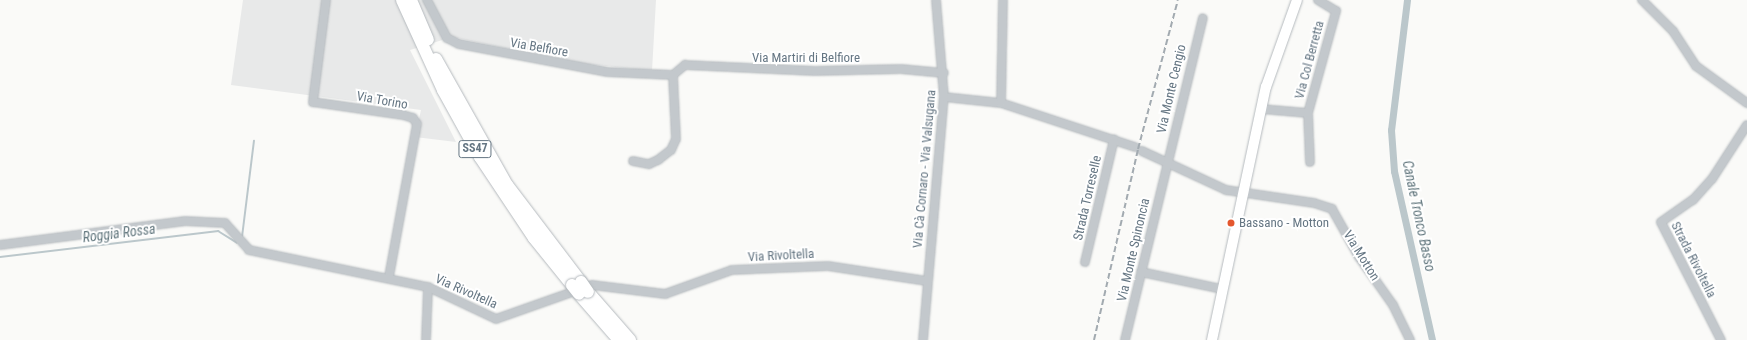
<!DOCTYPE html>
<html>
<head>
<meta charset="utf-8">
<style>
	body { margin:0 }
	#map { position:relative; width:1747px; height:340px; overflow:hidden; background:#fafaf8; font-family:"Roboto Condensed",sans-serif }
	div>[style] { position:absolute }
	.built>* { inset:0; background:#e8e9e9 }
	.stream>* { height:2px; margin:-1px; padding:0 1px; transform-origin:1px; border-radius:1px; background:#bbc7cb }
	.canal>* { height:7px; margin:-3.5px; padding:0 3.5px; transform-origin:3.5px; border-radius:3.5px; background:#bbc7cb }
	.roads { filter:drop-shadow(0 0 1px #b5babe) drop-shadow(0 0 1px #b5babe) }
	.minor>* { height:8px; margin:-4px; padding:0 4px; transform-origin:4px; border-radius:4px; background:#c3c8cc }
	.major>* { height:10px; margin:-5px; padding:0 5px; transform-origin:5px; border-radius:5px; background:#fff }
	.highway>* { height:12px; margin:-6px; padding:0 6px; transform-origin:6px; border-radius:6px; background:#fff }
	.rail>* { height:2px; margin-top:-1px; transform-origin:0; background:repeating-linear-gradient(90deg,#a2aab0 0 6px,transparent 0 9px) }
	.bridges { filter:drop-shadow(0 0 1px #b4b9bd) drop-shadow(0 0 1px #b4b9bd) }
	.highway-bridge>* { height:12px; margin:-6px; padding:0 6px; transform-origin:6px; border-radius:6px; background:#fff }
	.dots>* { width:11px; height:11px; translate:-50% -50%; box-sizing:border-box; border:2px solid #fff; border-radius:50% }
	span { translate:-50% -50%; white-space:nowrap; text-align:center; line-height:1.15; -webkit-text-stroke:4px #fff; paint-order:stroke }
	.shield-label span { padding:1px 3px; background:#fff; border:1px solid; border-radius:3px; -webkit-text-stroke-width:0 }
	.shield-label { font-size:12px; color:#657683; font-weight:700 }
	.street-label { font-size:13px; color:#657683 }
	.poi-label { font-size:13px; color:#657683 }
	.left { translate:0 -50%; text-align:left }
	.water-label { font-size:14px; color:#60757c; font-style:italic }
</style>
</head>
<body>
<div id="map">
	<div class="built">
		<i style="clip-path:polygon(243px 0,656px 0,652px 71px,578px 63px,452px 37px,410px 50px,456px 142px,415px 137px,421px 110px,231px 85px)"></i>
	</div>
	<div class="stream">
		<i style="left:242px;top:237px;width:97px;rotate:-82.9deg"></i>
		<i style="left:0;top:257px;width:220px;rotate:-6.8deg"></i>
		<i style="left:218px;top:231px;width:22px;rotate:32deg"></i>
	</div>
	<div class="canal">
		<i style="left:1407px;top:0;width:131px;rotate:97deg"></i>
		<i style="left:1391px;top:130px;width:41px;rotate:85.8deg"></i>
		<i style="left:1394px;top:171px;width:173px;rotate:77.3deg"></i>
	</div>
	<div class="roads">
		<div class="minor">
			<i style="left:326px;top:0;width:103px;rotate:97.3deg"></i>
			<i style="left:313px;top:102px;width:91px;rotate:8.2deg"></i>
			<i style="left:403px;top:115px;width:10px;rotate:17deg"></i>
			<i style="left:413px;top:118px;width:7px;rotate:56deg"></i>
			<i style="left:417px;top:124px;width:156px;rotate:100.4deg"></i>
			<i style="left:427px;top:0;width:43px;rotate:62.2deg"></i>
			<i style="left:447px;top:38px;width:13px;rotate:27deg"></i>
			<i style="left:459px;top:44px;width:151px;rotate:10.7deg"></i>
			<i style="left:607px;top:72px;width:66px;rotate:2.6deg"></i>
			<i style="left:1642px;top:0;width:44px;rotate:45deg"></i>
			<i style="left:1673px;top:31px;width:42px;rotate:56.7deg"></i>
			<i style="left:1696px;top:66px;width:63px;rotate:36deg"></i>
			<i style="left:673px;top:75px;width:16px;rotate:-40deg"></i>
			<i style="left:685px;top:65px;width:130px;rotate:2.6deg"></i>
			<i style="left:815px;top:71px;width:86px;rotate:-1.3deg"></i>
			<i style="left:901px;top:69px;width:43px;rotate:5.3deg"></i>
			<i style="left:944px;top:97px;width:57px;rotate:6deg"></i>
			<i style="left:1001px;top:103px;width:141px;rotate:18.2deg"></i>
			<i style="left:1001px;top:103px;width:103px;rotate:-88.9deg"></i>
			<i style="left:1261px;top:109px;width:47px;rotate:4.9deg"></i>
			<i style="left:1142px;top:151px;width:93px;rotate:24.9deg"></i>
			<i style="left:1226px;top:190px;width:89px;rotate:8.4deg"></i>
			<i style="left:1314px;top:203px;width:19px;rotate:18deg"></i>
			<i style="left:1332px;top:209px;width:55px;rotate:60.6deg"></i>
			<i style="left:1359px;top:257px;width:59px;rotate:54.7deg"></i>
			<i style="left:1393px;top:305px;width:39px;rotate:64deg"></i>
			<i style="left:633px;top:161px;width:16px;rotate:11deg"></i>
			<i style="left:649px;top:164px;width:10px;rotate:-24deg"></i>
			<i style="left:658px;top:160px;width:16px;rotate:-38deg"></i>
			<i style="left:671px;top:150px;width:12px;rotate:-66deg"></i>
			<i style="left:676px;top:139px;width:64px;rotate:-92.7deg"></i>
			<i style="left:1310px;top:162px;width:49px;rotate:-92.3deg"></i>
			<i style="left:1308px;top:113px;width:106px;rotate:-74.6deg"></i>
			<i style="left:1336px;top:11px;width:21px;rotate:-149deg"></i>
			<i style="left:0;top:245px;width:187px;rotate:-7.4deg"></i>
			<i style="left:185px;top:221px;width:40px;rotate:2.9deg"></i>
			<i style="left:225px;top:223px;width:36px;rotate:48deg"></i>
			<i style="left:249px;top:250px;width:183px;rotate:11.7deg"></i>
			<i style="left:428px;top:287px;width:75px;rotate:25.2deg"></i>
			<i style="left:496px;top:319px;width:102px;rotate:-19.5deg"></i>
			<i style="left:592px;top:285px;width:74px;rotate:7deg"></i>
			<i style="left:665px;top:294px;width:71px;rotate:-19.7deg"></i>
			<i style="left:732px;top:270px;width:96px;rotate:-2.4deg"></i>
			<i style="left:828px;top:266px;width:100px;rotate:8.6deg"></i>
			<i style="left:1085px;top:262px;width:126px;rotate:-76.7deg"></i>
			<i style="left:1141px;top:272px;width:83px;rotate:11.9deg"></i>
			<i style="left:426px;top:340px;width:53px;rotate:-87.8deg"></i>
			<i style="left:923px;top:340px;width:244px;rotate:-85.1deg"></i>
			<i style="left:944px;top:97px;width:97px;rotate:-94.7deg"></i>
			<i style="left:1125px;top:340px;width:331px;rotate:-76.4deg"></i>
			<i style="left:1721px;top:340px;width:132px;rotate:-117deg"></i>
			<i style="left:1661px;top:222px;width:39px;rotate:-35deg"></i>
			<i style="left:1693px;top:200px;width:28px;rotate:-48deg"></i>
			<i style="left:1712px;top:179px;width:64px;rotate:-57.1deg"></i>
		</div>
		<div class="major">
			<i style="left:1212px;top:340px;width:259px;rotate:-78deg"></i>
			<i style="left:1266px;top:87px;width:92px;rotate:-70.4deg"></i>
		</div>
		<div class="highway">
			<i style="left:402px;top:0;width:99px;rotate:65.5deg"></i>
			<i style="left:443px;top:90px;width:77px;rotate:61.1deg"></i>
			<i style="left:480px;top:157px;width:97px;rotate:56.3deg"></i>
			<i style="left:534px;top:238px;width:60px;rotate:51deg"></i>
			<i style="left:411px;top:0;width:43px;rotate:67deg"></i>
			<i style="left:436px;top:59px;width:145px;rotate:60.6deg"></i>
			<i style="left:507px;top:185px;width:122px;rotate:52.7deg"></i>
			<i style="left:588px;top:292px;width:64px;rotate:48.8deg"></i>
			<i style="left:579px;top:294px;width:61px;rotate:49deg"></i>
		</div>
	</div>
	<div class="rail">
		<i style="left:1094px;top:340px;width:196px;rotate:-77deg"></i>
		<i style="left:1138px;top:149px;width:154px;rotate:-75deg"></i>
	</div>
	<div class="bridges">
		<div class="highway-bridge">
			<i style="left:581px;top:282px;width:12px;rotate:55deg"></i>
			<i style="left:572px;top:285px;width:11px;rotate:52deg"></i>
		</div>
	</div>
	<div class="dots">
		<i style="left:1231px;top:223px;background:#e4572e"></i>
	</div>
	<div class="shield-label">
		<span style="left:475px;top:149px">SS47</span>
	</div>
	<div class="street-label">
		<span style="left:539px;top:48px;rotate:10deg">Via Belfiore</span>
		<span style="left:806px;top:58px">Via Martiri di Belfiore</span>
		<span style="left:1310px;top:60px;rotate:-75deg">Via Col Berretta</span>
		<span style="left:1172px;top:89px;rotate:-77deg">Via Monte Cengio</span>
		<span style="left:382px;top:101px;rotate:10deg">Via Torino</span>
		<span style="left:925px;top:169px;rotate:-85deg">Via Cà Cornaro - Via Valsugana</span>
		<span style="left:1088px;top:198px;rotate:-77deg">Strada Torreselle</span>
		<span style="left:1134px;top:250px;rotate:-77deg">Via Monte Spinoncia</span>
		<span style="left:781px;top:256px;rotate:-3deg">Via Rivoltella</span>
		<span style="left:1361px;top:256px;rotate:58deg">Via Motton</span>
		<span style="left:1693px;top:260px;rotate:63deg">Strada Rivoltella</span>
		<span style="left:466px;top:292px;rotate:24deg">Via Rivoltella</span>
	</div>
	<div class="poi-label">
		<span class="left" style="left:1239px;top:223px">Bassano - Motton</span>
	</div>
	<div class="water-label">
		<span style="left:1419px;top:216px;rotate:78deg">Canale Tronco Basso</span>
		<span style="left:119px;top:233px;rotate:-7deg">Roggia Rossa</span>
	</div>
</div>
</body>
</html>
